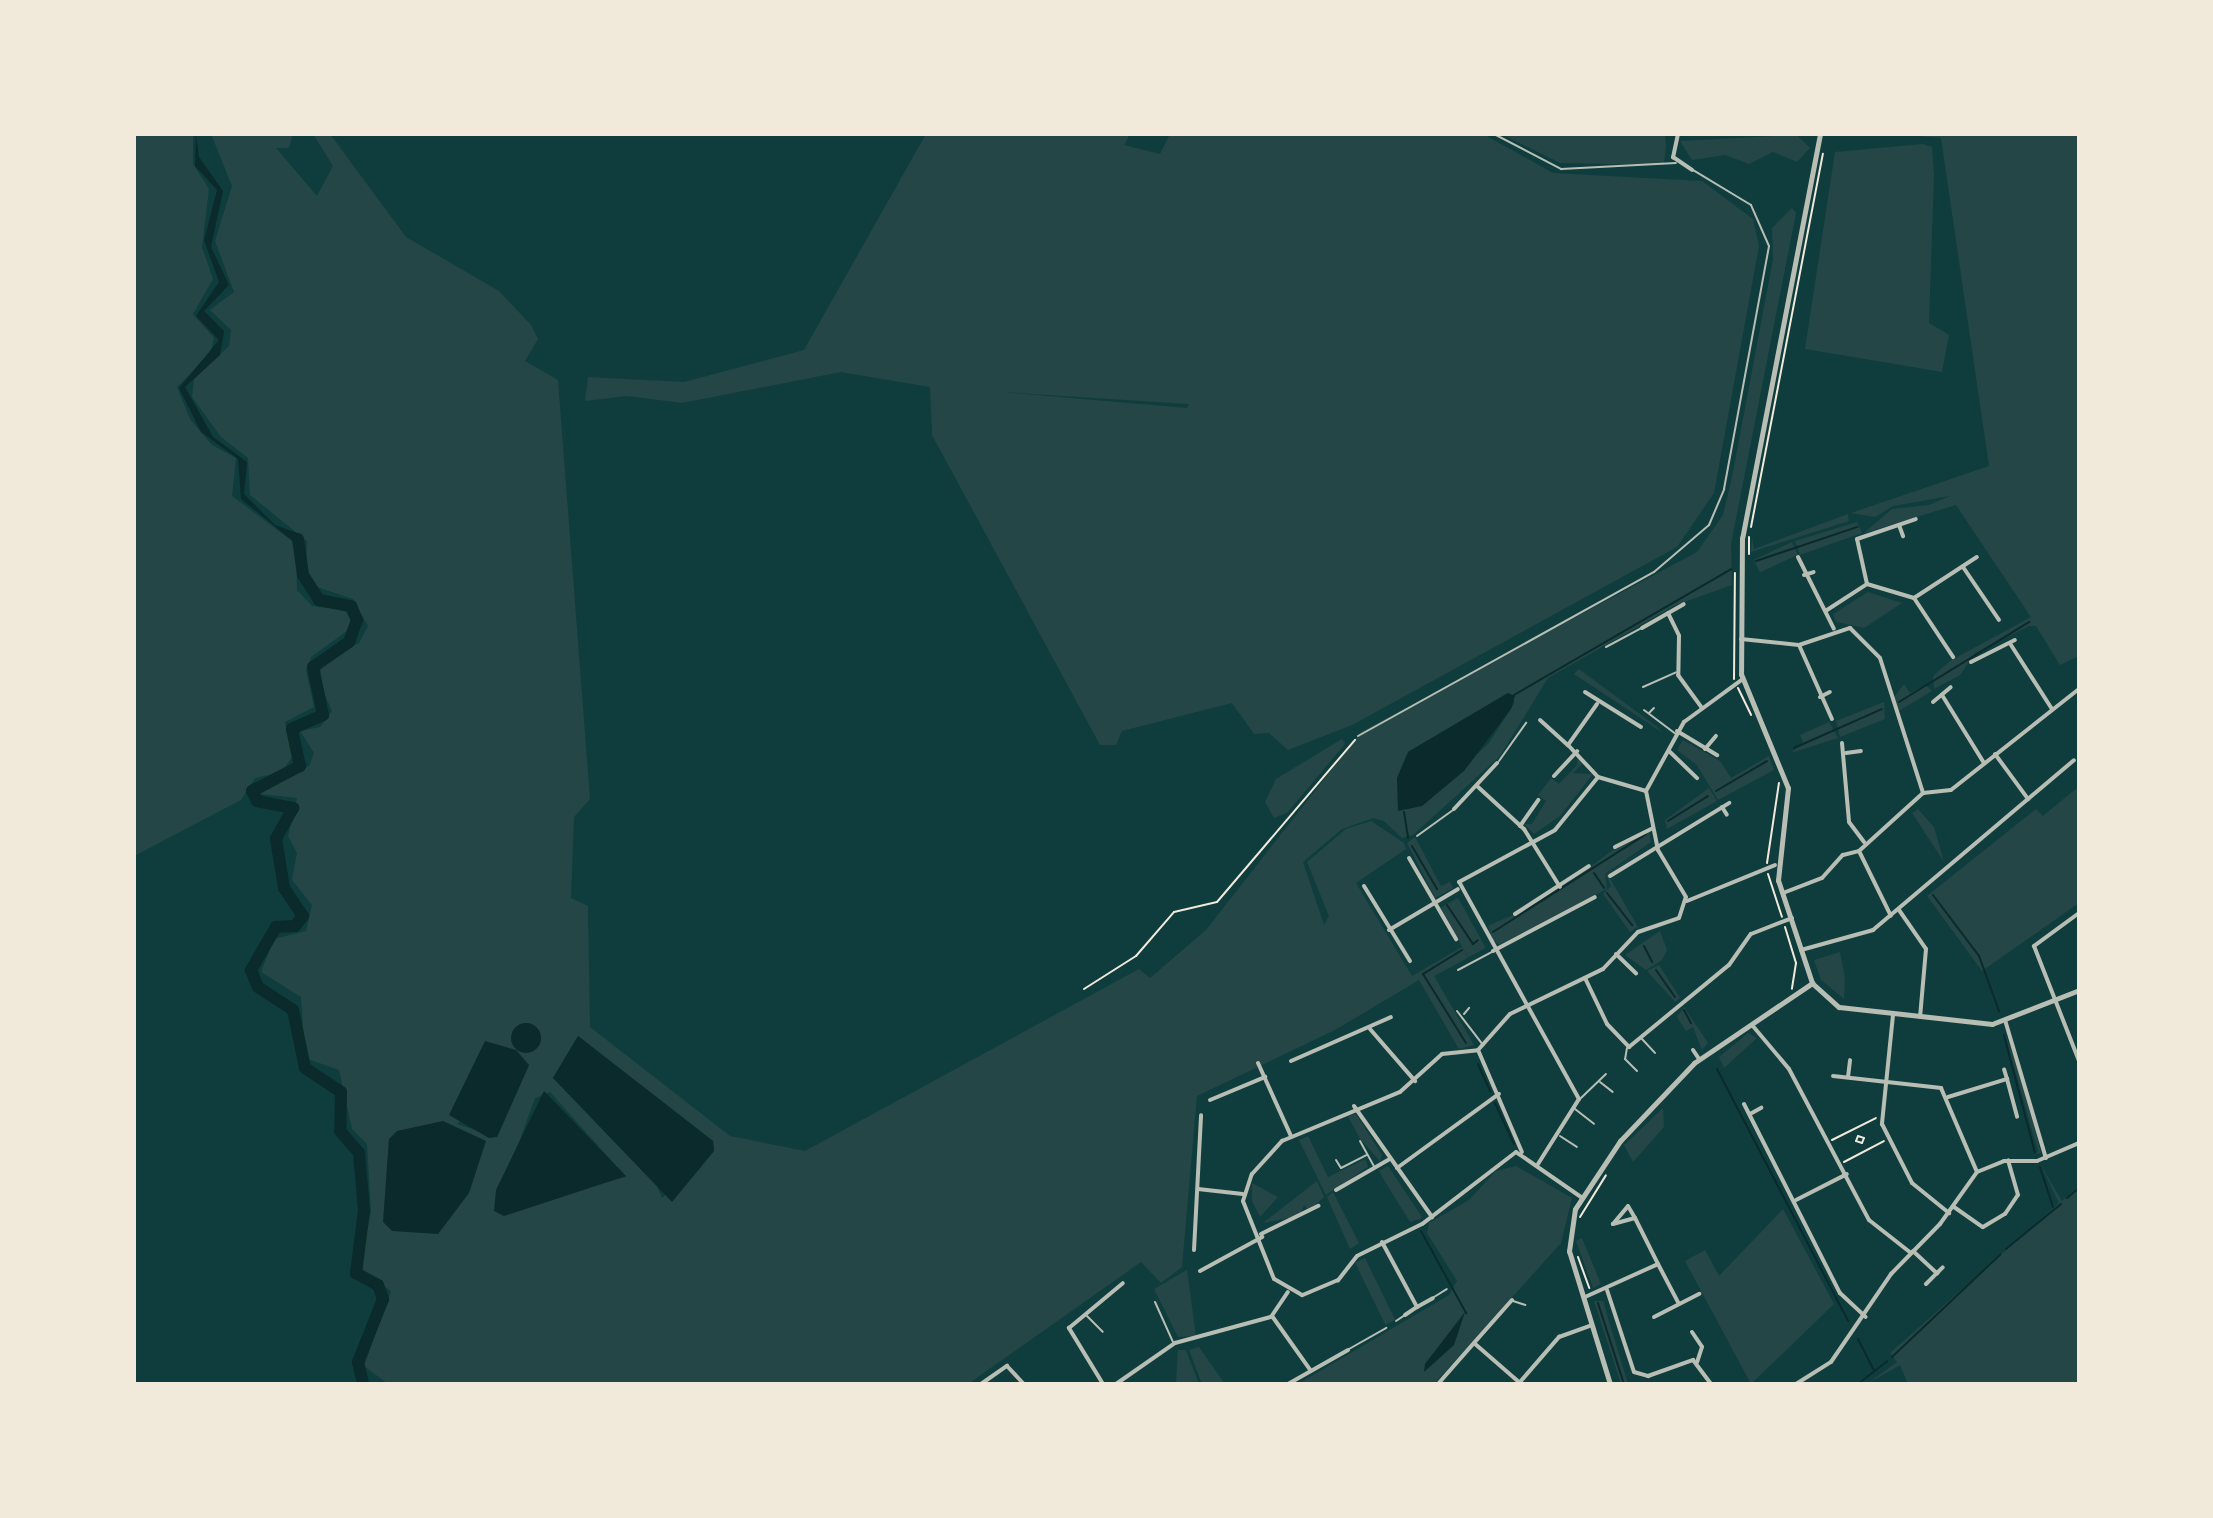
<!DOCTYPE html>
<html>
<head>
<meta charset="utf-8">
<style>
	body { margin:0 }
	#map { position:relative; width:2213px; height:1518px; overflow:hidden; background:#0f3d3e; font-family:"Titillium Web",sans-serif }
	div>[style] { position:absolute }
	.green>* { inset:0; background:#244646; transform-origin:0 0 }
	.water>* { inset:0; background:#0a2a2b }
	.round { border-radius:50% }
	.stream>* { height:2px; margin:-1px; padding:0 1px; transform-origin:1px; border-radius:1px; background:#0a2a2b }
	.river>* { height:12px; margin:-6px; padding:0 6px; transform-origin:6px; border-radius:6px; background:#0a2a2b }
	.path>* { height:2px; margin:-1px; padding:0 1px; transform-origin:1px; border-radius:1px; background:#f1e9da }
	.service>* { height:2px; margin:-1px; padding:0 1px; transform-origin:1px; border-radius:1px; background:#b8beb3 }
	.minor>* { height:4px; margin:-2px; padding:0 2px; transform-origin:2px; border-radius:2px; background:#b8beb3 }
	.tertiary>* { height:5px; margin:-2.5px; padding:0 2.5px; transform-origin:2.5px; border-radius:2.5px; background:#b8beb3 }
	span { translate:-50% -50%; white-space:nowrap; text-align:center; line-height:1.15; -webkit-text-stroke:6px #f1e9da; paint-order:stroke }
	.frame { position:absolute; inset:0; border:136px solid #f1e9da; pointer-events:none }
</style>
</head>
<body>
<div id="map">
	<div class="green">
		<i style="clip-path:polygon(134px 134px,193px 134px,193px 164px,209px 189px,202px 247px,213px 279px,193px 314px,214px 338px,210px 354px,177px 387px,190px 419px,212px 445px,236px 458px,232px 496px,296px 544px,297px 590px,312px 606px,345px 610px,354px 626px,311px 657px,306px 671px,314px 707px,285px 722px,292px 757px,282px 772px,255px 778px,241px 800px,134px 856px)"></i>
		<i style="clip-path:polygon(evenodd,211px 134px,293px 134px,289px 148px,276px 148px,317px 196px,333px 166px,313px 134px,330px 134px,406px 237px,499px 291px,531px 325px,538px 339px,525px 361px,558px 380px,590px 799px,574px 817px,571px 898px,588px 906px,590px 1027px,730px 1136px,805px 1151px,1139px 969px,1150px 978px,1206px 930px,1361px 732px,1697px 552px,1723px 515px,1732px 477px,1773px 259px,1772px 228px,1792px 208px,1796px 213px,1731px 544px,1732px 585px,1676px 605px,1548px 678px,1500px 756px,1413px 835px,1402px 838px,1384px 821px,1373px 818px,1342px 829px,1303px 862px,1324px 925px,1329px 916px,1307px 862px,1346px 829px,1371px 821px,1404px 843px,1406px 849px,1356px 883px,1412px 976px,1462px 947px,1468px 958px,1434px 976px,1474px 1045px,1459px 1049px,1419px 980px,1335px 1030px,1197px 1096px,1182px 1267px,1161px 1283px,1141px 1262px,968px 1384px,388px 1384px,364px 1366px,391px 1291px,359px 1270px,371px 1212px,367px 1144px,352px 1129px,339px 1070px,305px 1058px,301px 997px,261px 972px,274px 939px,306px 931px,312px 905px,292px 880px,297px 853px,288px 836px,297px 798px,260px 794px,309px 766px,314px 753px,300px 731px,320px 727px,332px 711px,320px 684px,321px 662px,359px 643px,368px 626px,353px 599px,317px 587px,306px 570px,307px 541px,250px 495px,248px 458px,221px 437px,192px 397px,194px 379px,229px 346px,231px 330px,210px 310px,234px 292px,215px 241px,232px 186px,211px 134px,1508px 693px,1515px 702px,1489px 743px,1422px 806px,1408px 752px,1508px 693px,211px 134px,578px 1036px,713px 1141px,714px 1151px,662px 1198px,654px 1179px,553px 1078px,578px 1036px,211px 134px,529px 1065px,497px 1137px,457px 1124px,529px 1065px,211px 134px,550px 1092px,626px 1177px,494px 1211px,535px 1098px,550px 1092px)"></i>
		<i style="clip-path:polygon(evenodd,926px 134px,1130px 134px,1124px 145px,1160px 154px,1170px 134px,1483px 134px,1553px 173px,1702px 181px,1753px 219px,1759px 246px,1714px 493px,1677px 547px,1352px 725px,1288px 750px,1269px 733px,1254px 734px,1232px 703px,1122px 731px,1116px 745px,1100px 745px,932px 435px,930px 387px,841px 372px,682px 403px,627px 396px,585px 401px,588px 377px,684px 382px,804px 350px,926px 134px,1002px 392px,1188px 404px,1189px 405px,1187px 408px,1002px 392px)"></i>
		<i style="clip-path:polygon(1501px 134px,1665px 134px,1666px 147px,1664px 163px,1653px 165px,1560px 163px)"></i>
		<i style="clip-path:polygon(1895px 134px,2079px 134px,2079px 656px,2060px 665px,2036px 626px,2029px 626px,1975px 653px,1960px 675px,1934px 689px,1933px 676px,1950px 661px,2031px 617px,1956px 505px,1864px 533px,1892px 509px,1929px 505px,1950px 496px,1893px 506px,1875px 517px,1851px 513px,1989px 466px,1941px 138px)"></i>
		<i style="clip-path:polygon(1797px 135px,1810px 148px,1797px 162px,1773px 152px,1749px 164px,1725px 155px,1692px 160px,1680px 141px)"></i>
		<i style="clip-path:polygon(1923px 144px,1932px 147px,1934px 175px,1929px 323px,1949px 335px,1942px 372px,1805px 349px,1835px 152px)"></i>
		<i style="clip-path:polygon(1848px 514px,1849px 521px,1751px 552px,1752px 538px,1754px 549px)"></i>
		<i style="clip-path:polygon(1857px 522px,1862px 533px,1800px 555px,1795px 541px)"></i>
		<i style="left:1792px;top:542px;width:14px;height:42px;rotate:65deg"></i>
		<i style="clip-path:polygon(1868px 592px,1902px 603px,1864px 628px,1836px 622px,1833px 614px)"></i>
		<i style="clip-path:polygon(1579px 669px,1656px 726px,1663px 733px,1574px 674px)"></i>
		<i style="clip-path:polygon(1904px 684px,1910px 693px,1926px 685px,1932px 691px,1897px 712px,1894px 697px)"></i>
		<i style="clip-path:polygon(1884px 702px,1885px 719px,1840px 737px,1836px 721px)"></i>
		<i style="clip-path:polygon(1829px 722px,1838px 738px,1791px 753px,1803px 742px,1800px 735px)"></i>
		<i style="clip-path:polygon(1342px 739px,1345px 744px,1287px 813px,1274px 818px,1265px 802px,1276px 779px)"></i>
		<i style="clip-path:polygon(1683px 740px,1720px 761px,1731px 778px,1769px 756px,1774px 770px,1718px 800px,1697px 765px,1677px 750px)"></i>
		<i style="clip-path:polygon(1578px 754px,1585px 761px,1573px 773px,1593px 774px,1560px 816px,1534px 834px,1524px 824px,1532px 824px,1546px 801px,1538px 795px,1551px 778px,1559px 784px,1577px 765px)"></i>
		<i style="clip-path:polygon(1709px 788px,1717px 801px,1667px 829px,1665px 820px)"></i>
		<i style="clip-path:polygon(2077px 788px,2079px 903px,1982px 971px,1927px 896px,2036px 809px,2043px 816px)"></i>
		<i style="clip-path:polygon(1918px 809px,1934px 827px,1944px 862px,1912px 813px)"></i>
		<i style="clip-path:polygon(1649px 831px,1651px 842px,1605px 874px,1607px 889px,1499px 945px,1493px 940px,1488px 926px,1544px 901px,1632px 836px)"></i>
		<i style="clip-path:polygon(1415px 837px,1441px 886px,1450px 882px,1453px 888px,1435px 898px,1407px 843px)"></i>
		<i style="clip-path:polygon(1651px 845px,1608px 875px,1638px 927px,1630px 932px,1603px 894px,1611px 886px,1606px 875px)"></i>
		<i style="left:1458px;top:898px;width:57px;height:20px;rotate:61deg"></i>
		<i style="clip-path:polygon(1660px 931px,1667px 950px,1662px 960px,1646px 970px,1625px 955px)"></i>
		<i style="clip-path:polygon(1840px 952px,1845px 978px,1844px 999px,1821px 980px,1814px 960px)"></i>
		<i style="clip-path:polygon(1659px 965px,1680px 998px,1675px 1002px,1647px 971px)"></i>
		<i style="clip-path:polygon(1684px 1007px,1708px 1043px,1702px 1050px,1693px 1027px,1686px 1031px,1677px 1017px)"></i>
		<i style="clip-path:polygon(2004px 1031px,2022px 1079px,2041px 1153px,2032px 1155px,2038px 1152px)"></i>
		<i style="clip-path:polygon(1748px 1033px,1757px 1038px,1724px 1068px,1719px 1057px)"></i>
		<i style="clip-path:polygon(1663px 1108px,1664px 1127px,1633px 1162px,1624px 1145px)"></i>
		<i style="clip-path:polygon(1356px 1114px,1382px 1155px,1380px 1161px,1360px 1139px,1348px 1116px)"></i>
		<i style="clip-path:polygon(1308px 1136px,1328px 1177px,1365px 1159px,1368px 1167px,1326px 1195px,1299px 1140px)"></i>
		<i style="clip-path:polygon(2040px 1164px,2062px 1201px,2079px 1186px,2079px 1384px,1908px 1384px,1900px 1365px,1867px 1384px,1897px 1362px,1890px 1353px,2059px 1203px)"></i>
		<i style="clip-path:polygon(1388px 1166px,1422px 1217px,1420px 1219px,1410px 1222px,1384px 1180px,1379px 1171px)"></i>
		<i style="clip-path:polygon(1516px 1166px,1572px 1198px,1561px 1243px,1434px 1384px,1298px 1384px,1449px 1295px,1457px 1281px,1427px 1233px,1429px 1223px,1469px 1200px,1496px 1171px)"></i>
		<i style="clip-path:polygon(1317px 1181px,1324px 1197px,1309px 1211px,1304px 1205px,1300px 1216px,1263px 1223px)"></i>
		<i style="clip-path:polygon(1252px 1183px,1278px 1197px,1260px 1217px,1252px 1201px)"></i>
		<i style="clip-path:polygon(1333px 1192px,1359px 1243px,1350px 1249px,1327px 1197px)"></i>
		<i style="clip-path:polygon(1783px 1209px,1834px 1304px,1751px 1384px,1685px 1261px,1705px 1250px,1719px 1276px)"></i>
		<i style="clip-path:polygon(1582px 1238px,1601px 1284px,1593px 1288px,1576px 1241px)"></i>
		<i style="left:1365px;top:1258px;width:69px;height:11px;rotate:64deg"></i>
		<i style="clip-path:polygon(1187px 1270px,1196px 1336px,1178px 1337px,1154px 1289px)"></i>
		<i style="clip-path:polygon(1594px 1301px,1603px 1301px,1628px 1384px,1621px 1384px)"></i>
		<i style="clip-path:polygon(1199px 1347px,1220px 1377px,1225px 1384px,1202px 1384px,1189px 1350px)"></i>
		<i style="clip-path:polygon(1178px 1350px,1186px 1350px,1199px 1384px,1176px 1384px)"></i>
	</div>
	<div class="water">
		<i style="clip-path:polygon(196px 134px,199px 157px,223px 191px,211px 247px,229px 285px,204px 311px,224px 331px,220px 355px,185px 387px,213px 437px,247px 462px,244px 494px,275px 525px,300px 534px,305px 551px,241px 499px,238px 459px,201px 432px,179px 388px,219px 340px,196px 316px,219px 282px,204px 240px,217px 190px,195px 166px)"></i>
		<i style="clip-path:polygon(1508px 693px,1515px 696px,1511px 709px,1464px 771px,1422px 806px,1398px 811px,1397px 778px,1408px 752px)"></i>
		<i class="round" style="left:511px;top:1023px;width:30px;height:30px"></i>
		<i style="clip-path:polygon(578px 1036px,713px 1141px,714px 1151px,672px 1202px,553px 1078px)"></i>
		<i style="clip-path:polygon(485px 1041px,516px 1050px,529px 1065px,497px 1137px,489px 1138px,449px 1115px)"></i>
		<i style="clip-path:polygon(544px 1091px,626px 1176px,504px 1216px,494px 1211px,496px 1190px)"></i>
		<i style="clip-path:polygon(443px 1121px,486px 1141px,469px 1193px,438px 1234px,392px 1231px,383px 1222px,389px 1139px,397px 1131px)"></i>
		<i style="clip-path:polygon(1465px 1312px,1454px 1345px,1424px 1372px,1425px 1364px)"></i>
	</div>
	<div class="stream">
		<i style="left:1756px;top:561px;width:107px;rotate:-18.6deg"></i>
		<i style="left:1514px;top:695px;width:251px;rotate:-30.1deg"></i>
		<i style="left:1899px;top:702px;width:153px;rotate:-31.6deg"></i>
		<i style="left:1794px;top:748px;width:96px;rotate:-23.9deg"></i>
		<i style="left:1716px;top:791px;width:59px;rotate:-30.5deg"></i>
		<i style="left:1404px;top:812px;width:26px;rotate:81deg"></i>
		<i style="left:1668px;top:821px;width:47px;rotate:-32deg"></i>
		<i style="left:1412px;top:846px;width:50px;rotate:59.8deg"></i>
		<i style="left:1594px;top:873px;width:18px;rotate:56deg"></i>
		<i style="left:1607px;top:893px;width:41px;rotate:52deg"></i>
		<i style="left:1933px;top:895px;width:76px;rotate:53deg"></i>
		<i style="left:1979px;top:956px;width:59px;rotate:70deg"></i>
		<i style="left:1447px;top:905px;width:47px;rotate:56.3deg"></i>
		<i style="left:1473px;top:944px;width:6px;rotate:-39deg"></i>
		<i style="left:1493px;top:932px;width:182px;rotate:-32.6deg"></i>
		<i style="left:1644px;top:946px;width:18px;rotate:63deg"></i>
		<i style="left:1462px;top:950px;width:46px;rotate:148.4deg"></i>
		<i style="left:1423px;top:974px;width:81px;rotate:58.1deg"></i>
		<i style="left:1656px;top:970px;width:33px;rotate:55deg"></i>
		<i style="left:1684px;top:1010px;width:15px;rotate:62deg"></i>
		<i style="left:2004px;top:1035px;width:122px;rotate:75.3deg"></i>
		<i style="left:1478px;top:1064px;width:30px;rotate:66deg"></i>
		<i style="left:1717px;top:1069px;width:284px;rotate:62.5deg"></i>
		<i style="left:1495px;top:1103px;width:45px;rotate:65.1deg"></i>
		<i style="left:2040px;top:1167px;width:42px;rotate:72deg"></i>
		<i style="left:2067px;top:1198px;width:16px;rotate:-40deg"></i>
		<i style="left:1421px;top:1231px;width:94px;rotate:61.2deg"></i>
		<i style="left:2006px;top:1249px;width:71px;rotate:-39.3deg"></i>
		<i style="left:1598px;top:1303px;width:85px;rotate:72.2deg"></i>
		<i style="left:1858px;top:1339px;width:35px;rotate:63deg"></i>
		<i style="left:1892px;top:1357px;width:149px;rotate:-43.4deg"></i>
		<i style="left:1858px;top:1384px;width:37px;rotate:-38deg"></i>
	</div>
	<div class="river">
		<i style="left:298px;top:539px;width:36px;rotate:82deg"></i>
		<i style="left:303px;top:575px;width:30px;rotate:57deg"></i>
		<i style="left:319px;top:600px;width:33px;rotate:11deg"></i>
		<i style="left:351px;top:606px;width:15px;rotate:67deg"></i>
		<i style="left:357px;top:620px;width:23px;rotate:110deg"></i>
		<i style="left:349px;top:642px;width:44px;rotate:145.2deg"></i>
		<i style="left:313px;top:667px;width:49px;rotate:78.2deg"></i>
		<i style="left:323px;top:715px;width:34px;rotate:156deg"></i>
		<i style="left:292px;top:729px;width:38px;rotate:78deg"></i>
		<i style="left:300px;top:766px;width:54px;rotate:152.5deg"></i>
		<i style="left:252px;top:791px;width:11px;rotate:63deg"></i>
		<i style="left:257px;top:801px;width:37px;rotate:11deg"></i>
		<i style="left:293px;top:808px;width:35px;rotate:119deg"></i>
		<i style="left:276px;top:839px;width:50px;rotate:80.7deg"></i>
		<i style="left:284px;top:888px;width:34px;rotate:56deg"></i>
		<i style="left:303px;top:916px;width:13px;rotate:129deg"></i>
		<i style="left:295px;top:926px;width:19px;rotate:177deg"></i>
		<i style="left:276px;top:927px;width:50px;rotate:120.2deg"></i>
		<i style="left:251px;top:970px;width:18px;rotate:68deg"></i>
		<i style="left:258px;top:987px;width:42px;rotate:33.3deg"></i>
		<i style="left:293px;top:1010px;width:59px;rotate:78.3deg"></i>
		<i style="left:305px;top:1068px;width:43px;rotate:33.7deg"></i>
		<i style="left:341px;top:1092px;width:39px;rotate:91deg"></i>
		<i style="left:340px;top:1131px;width:29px;rotate:49deg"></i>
		<i style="left:359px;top:1153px;width:57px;rotate:85deg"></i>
		<i style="left:364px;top:1210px;width:64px;rotate:97.2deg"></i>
		<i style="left:356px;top:1273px;width:25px;rotate:29deg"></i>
		<i style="left:378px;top:1285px;width:15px;rotate:70deg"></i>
		<i style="left:383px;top:1299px;width:68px;rotate:111.6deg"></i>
		<i style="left:358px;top:1362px;width:23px;rotate:77deg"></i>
	</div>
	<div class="path">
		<i style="left:1751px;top:527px;width:380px;rotate:-79.1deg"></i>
		<i style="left:1749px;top:537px;width:17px;rotate:90deg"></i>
		<i style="left:1734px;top:679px;width:106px;rotate:-89.5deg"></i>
		<i style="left:1738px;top:688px;width:30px;rotate:64deg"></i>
		<i style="left:1767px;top:863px;width:81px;rotate:-81.5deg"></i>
		<i style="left:1768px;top:874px;width:45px;rotate:72deg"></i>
		<i style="left:1785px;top:927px;width:38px;rotate:73deg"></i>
		<i style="left:1796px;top:963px;width:26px;rotate:99deg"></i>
		<i style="left:1084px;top:989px;width:62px;rotate:-32.4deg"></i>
		<i style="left:1136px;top:956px;width:58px;rotate:-49.2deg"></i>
		<i style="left:1174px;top:912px;width:44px;rotate:-13.1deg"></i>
		<i style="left:1217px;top:902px;width:213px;rotate:-49.6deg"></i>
		<i style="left:1858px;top:1136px;width:6px;rotate:18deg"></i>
		<i style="left:1864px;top:1138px;width:5px;rotate:112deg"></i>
		<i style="left:1862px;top:1143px;width:6px;rotate:-162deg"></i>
		<i style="left:1856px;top:1141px;width:5px;rotate:-68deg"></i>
		<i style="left:1832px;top:1140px;width:49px;rotate:-26.6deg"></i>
		<i style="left:1844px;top:1162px;width:45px;rotate:-27.7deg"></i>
		<i style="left:1580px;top:1217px;width:49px;rotate:-58.2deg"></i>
		<i style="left:1578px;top:1257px;width:33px;rotate:70deg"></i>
	</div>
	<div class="service">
		<i style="left:1494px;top:134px;width:76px;rotate:27.6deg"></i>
		<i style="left:1561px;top:169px;width:115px;rotate:-3deg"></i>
		<i style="left:1606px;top:647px;width:40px;rotate:-28deg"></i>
		<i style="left:1643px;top:687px;width:36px;rotate:-24deg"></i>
		<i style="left:1644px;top:710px;width:39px;rotate:37deg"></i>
		<i style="left:1649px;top:713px;width:7px;rotate:-45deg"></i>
		<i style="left:1358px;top:736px;width:338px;rotate:-29deg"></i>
		<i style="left:1654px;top:572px;width:72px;rotate:-40.5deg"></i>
		<i style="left:1709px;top:525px;width:39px;rotate:-67deg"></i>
		<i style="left:1724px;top:489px;width:247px;rotate:-79.5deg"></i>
		<i style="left:1769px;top:246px;width:45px;rotate:-113.7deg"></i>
		<i style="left:1751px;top:205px;width:68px;rotate:-148.9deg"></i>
		<i style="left:1499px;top:761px;width:47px;rotate:-54.6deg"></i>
		<i style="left:1417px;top:836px;width:44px;rotate:-35.8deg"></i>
		<i style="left:1458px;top:970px;width:38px;rotate:-28deg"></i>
		<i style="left:1457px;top:1011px;width:43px;rotate:52.6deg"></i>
		<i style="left:1464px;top:1014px;width:8px;rotate:-50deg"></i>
		<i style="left:1642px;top:1039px;width:19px;rotate:47deg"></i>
		<i style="left:1627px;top:1048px;width:11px;rotate:100deg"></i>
		<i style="left:1625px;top:1059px;width:17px;rotate:45deg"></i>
		<i style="left:1600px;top:1082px;width:16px;rotate:38deg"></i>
		<i style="left:1580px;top:1099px;width:36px;rotate:-44deg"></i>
		<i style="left:1575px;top:1109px;width:24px;rotate:38deg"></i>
		<i style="left:1560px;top:1136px;width:20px;rotate:33deg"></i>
		<i style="left:1360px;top:1141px;width:31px;rotate:61deg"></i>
		<i style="left:1336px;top:1160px;width:9px;rotate:58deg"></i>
		<i style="left:1341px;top:1168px;width:29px;rotate:-27deg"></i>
		<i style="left:1434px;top:1297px;width:15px;rotate:-32deg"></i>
		<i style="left:1513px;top:1301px;width:13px;rotate:18deg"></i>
		<i style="left:1155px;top:1302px;width:44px;rotate:65.8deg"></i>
		<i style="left:1085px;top:1314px;width:25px;rotate:45deg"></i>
		<i style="left:1396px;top:1321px;width:11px;rotate:-34deg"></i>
		<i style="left:1349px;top:1349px;width:43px;rotate:-29.6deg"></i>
	</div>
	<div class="minor">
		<i style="left:1678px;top:134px;width:24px;rotate:102deg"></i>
		<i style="left:1673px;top:157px;width:23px;rotate:34deg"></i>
		<i style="left:1899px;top:525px;width:12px;rotate:70deg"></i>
		<i style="left:1798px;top:557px;width:80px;rotate:63.4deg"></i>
		<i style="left:1963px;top:567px;width:64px;rotate:55.8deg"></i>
		<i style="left:1804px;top:575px;width:10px;rotate:-17deg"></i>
		<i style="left:1867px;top:584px;width:46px;rotate:-102.5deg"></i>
		<i style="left:1857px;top:539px;width:62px;rotate:-18.7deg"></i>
		<i style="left:1914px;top:598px;width:71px;rotate:56.5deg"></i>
		<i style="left:1827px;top:610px;width:48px;rotate:-33deg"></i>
		<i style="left:1867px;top:584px;width:49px;rotate:16.6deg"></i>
		<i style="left:1914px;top:598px;width:75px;rotate:-33.1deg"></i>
		<i style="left:1668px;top:613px;width:25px;rotate:64deg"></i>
		<i style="left:1679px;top:636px;width:39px;rotate:91deg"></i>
		<i style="left:1678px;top:675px;width:41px;rotate:54deg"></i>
		<i style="left:1642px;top:628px;width:48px;rotate:-29.7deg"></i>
		<i style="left:1741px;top:639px;width:58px;rotate:5.9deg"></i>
		<i style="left:1799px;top:645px;width:54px;rotate:-18.4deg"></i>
		<i style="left:1850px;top:628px;width:42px;rotate:45deg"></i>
		<i style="left:1880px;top:658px;width:142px;rotate:72.3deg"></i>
		<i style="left:1923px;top:793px;width:86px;rotate:137.8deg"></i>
		<i style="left:1799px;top:645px;width:81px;rotate:66deg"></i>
		<i style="left:2011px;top:645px;width:76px;rotate:57.4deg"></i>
		<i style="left:1971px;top:662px;width:49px;rotate:-26.6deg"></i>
		<i style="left:1585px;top:692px;width:66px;rotate:32deg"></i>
		<i style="left:1942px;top:695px;width:80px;rotate:58.3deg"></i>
		<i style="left:1820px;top:697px;width:11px;rotate:-27deg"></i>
		<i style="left:1933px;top:702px;width:23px;rotate:-40deg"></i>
		<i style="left:1597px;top:704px;width:50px;rotate:125.3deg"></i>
		<i style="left:1568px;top:745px;width:44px;rotate:46.8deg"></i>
		<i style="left:1540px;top:720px;width:38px;rotate:42deg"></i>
		<i style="left:1677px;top:731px;width:47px;rotate:31deg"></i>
		<i style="left:1842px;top:743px;width:79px;rotate:84.9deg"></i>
		<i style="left:1849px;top:822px;width:25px;rotate:53deg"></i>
		<i style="left:1705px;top:749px;width:17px;rotate:-50deg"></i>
		<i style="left:1669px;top:751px;width:39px;rotate:44deg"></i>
		<i style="left:1846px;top:753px;width:15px;rotate:-8deg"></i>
		<i style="left:1995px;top:754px;width:56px;rotate:53.7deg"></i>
		<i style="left:1554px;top:776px;width:34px;rotate:-47deg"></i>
		<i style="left:1477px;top:786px;width:64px;rotate:42.5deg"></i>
		<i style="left:1524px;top:829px;width:68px;rotate:58.2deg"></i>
		<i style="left:1923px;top:793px;width:28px;rotate:-6deg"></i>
		<i style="left:1951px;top:790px;width:163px;rotate:-38.3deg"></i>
		<i style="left:1722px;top:807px;width:9px;rotate:58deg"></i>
		<i style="left:1454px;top:809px;width:63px;rotate:-46.9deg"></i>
		<i style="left:1520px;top:826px;width:32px;rotate:-55deg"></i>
		<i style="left:1615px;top:847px;width:42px;rotate:-26.6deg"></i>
		<i style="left:1409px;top:858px;width:94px;rotate:59.9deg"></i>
		<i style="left:1610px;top:876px;width:140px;rotate:-31.5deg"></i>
		<i style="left:1364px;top:886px;width:88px;rotate:58.5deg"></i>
		<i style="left:1783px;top:893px;width:42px;rotate:-21deg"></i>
		<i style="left:1822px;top:878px;width:31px;rotate:-48deg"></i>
		<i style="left:1843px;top:855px;width:16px;rotate:-14deg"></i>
		<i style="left:1859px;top:851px;width:72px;rotate:63.8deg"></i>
		<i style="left:1687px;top:901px;width:95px;rotate:-22.2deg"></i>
		<i style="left:1899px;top:910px;width:47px;rotate:55.3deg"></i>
		<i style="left:1926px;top:949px;width:68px;rotate:95deg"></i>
		<i style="left:2079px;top:913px;width:56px;rotate:143.7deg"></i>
		<i style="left:2034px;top:946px;width:123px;rotate:68.6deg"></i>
		<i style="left:1515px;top:914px;width:88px;rotate:-33deg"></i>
		<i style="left:1389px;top:930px;width:80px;rotate:-30.7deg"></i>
		<i style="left:1801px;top:950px;width:75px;rotate:-15.5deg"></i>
		<i style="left:1873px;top:930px;width:263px;rotate:-40.2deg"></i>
		<i style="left:1493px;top:951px;width:115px;rotate:-27.9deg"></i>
		<i style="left:1616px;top:954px;width:28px;rotate:44deg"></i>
		<i style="left:1585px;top:978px;width:51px;rotate:64.4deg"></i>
		<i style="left:1607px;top:1024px;width:32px;rotate:46deg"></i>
		<i style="left:1629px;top:1047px;width:129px;rotate:-39.4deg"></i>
		<i style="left:1729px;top:965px;width:38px;rotate:-55deg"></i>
		<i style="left:1751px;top:934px;width:44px;rotate:-21.3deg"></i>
		<i style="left:1893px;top:1015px;width:110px;rotate:95.8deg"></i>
		<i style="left:1882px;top:1124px;width:66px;rotate:63deg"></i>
		<i style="left:1912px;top:1183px;width:48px;rotate:39deg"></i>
		<i style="left:2005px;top:1020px;width:144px;rotate:73.5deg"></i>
		<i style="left:1752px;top:1025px;width:57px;rotate:49.9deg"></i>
		<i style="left:1789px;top:1069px;width:171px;rotate:62.1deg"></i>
		<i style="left:1869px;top:1220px;width:53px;rotate:38.2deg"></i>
		<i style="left:1370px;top:1029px;width:69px;rotate:49.1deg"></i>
		<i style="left:1478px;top:1050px;width:111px;rotate:66.7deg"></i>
		<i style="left:1693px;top:1050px;width:11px;rotate:56deg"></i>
		<i style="left:1291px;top:1061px;width:109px;rotate:-23.7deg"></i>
		<i style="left:1258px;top:1063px;width:80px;rotate:65.7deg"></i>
		<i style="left:1833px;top:1076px;width:109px;rotate:6.3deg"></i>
		<i style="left:1941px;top:1088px;width:91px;rotate:66.8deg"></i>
		<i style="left:1848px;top:1077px;width:17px;rotate:-83deg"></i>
		<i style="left:2007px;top:1079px;width:39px;rotate:75deg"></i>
		<i style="left:1948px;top:1097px;width:62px;rotate:-17deg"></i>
		<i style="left:2007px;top:1079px;width:10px;rotate:-107deg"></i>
		<i style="left:1210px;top:1100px;width:60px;rotate:-22.7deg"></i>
		<i style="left:1744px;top:1104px;width:212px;rotate:63.1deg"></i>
		<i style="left:1840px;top:1293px;width:35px;rotate:43deg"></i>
		<i style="left:1354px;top:1106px;width:136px;rotate:54.9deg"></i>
		<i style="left:1750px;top:1114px;width:13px;rotate:-29deg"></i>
		<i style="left:1538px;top:1164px;width:77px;rotate:-57.8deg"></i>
		<i style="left:1579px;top:1099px;width:248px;rotate:-118.9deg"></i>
		<i style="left:1459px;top:882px;width:109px;rotate:-28.4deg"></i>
		<i style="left:1555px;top:830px;width:68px;rotate:-50.9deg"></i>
		<i style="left:1598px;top:777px;width:50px;rotate:16.3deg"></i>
		<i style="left:1397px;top:1168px;width:126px;rotate:-36deg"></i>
		<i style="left:1198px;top:1189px;width:45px;rotate:6.3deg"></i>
		<i style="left:1336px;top:1190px;width:62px;rotate:-29.9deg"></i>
		<i style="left:1581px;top:1197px;width:79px;rotate:-145.3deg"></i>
		<i style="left:1516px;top:1152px;width:118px;rotate:142.5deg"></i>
		<i style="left:1422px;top:1224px;width:72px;rotate:153.8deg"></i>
		<i style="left:1357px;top:1256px;width:31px;rotate:128deg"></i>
		<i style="left:1338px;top:1280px;width:39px;rotate:157deg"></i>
		<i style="left:1302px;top:1295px;width:32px;rotate:-150deg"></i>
		<i style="left:1274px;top:1279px;width:84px;rotate:-111.7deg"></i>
		<i style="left:1243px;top:1201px;width:28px;rotate:-72deg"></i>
		<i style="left:1252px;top:1174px;width:45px;rotate:-47.7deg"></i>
		<i style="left:1282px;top:1141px;width:128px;rotate:-22.6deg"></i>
		<i style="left:1400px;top:1092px;width:57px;rotate:-42.1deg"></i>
		<i style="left:1442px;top:1054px;width:36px;rotate:-6deg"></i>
		<i style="left:1478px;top:1050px;width:48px;rotate:-48.4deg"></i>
		<i style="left:1510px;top:1014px;width:103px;rotate:-25.8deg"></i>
		<i style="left:1603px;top:969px;width:51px;rotate:-46.6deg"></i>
		<i style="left:1638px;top:932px;width:43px;rotate:-18.9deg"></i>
		<i style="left:1679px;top:918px;width:22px;rotate:-72deg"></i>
		<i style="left:1686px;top:897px;width:55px;rotate:-120.8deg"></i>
		<i style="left:1658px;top:850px;width:60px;rotate:-101.5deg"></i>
		<i style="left:1646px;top:791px;width:79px;rotate:-61.2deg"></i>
		<i style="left:1684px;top:722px;width:73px;rotate:-36.1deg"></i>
		<i style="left:1796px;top:1200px;width:57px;rotate:-27deg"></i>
		<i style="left:1954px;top:1207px;width:35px;rotate:35deg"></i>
		<i style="left:1983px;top:1227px;width:26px;rotate:-31deg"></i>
		<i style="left:2005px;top:1214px;width:23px;rotate:-56deg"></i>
		<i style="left:2018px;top:1195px;width:36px;rotate:-106deg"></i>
		<i style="left:1635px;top:1218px;width:23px;rotate:165deg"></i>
		<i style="left:1613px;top:1224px;width:23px;rotate:-50deg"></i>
		<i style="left:1628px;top:1206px;width:14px;rotate:60deg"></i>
		<i style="left:1635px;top:1218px;width:51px;rotate:63.4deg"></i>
		<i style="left:1261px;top:1234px;width:64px;rotate:-26.2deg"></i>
		<i style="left:1382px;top:1242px;width:74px;rotate:61.7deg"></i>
		<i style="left:1417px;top:1307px;width:18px;rotate:-29deg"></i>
		<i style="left:1194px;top:1250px;width:135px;rotate:-87deg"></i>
		<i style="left:1913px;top:1251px;width:33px;rotate:43deg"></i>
		<i style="left:1937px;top:1273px;width:8px;rotate:-45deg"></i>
		<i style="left:1200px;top:1271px;width:71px;rotate:-28.7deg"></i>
		<i style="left:1926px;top:1284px;width:16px;rotate:-45deg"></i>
		<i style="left:1607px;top:1290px;width:86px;rotate:71.8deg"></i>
		<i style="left:1634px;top:1372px;width:15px;rotate:16deg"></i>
		<i style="left:1648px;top:1376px;width:48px;rotate:-19.6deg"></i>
		<i style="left:1693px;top:1360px;width:30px;rotate:53deg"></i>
		<i style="left:1585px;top:1297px;width:80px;rotate:-24.3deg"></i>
		<i style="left:1658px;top:1264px;width:45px;rotate:62.3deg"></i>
		<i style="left:1512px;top:1300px;width:57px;rotate:131.5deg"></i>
		<i style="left:1474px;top:1343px;width:61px;rotate:41deg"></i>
		<i style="left:1405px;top:1315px;width:14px;rotate:-34deg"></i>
		<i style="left:1272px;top:1316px;width:67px;rotate:54.7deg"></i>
		<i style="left:1654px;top:1317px;width:51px;rotate:-27.1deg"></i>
		<i style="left:1692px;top:1332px;width:18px;rotate:56deg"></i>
		<i style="left:1702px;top:1347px;width:16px;rotate:108deg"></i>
		<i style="left:1520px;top:1382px;width:60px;rotate:-49.1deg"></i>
		<i style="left:1559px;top:1337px;width:35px;rotate:-20deg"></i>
		<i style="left:981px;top:1384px;width:32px;rotate:-35deg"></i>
		<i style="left:1007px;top:1366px;width:25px;rotate:47deg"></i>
		<i style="left:1103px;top:1384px;width:66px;rotate:-121.3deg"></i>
		<i style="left:1069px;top:1328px;width:70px;rotate:-39.8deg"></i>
		<i style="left:1116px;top:1384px;width:72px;rotate:-34.8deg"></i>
		<i style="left:1175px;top:1343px;width:99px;rotate:-15.2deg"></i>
		<i style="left:1271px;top:1317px;width:30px;rotate:-56deg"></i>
		<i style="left:1288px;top:1384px;width:69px;rotate:-29.5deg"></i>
		<i style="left:1438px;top:1384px;width:53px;rotate:-48.8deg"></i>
		<i style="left:1796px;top:1384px;width:41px;rotate:-32.2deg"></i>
		<i style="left:1831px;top:1362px;width:107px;rotate:-55.7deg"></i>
		<i style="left:1891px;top:1274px;width:70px;rotate:-45.6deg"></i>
		<i style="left:1940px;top:1224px;width:64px;rotate:-54.6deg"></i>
		<i style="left:1977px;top:1172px;width:29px;rotate:-22deg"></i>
		<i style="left:2004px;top:1161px;width:33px"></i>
		<i style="left:2037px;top:1161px;width:46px;rotate:-23.2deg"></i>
	</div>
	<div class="tertiary">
		<i style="left:1820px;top:134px;width:411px;rotate:100.9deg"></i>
		<i style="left:1742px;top:538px;width:136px;rotate:90.4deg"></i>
		<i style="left:1741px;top:674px;width:123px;rotate:67.6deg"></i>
		<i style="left:1788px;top:788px;width:93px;rotate:96.2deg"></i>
		<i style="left:1778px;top:880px;width:108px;rotate:71.7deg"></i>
		<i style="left:1812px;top:983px;width:36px;rotate:42deg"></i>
		<i style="left:1839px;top:1007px;width:154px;rotate:6.3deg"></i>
		<i style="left:1992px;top:1024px;width:93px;rotate:-21.3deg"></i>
		<i style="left:1610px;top:1384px;width:139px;rotate:-107.1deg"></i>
		<i style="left:1569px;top:1251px;width:42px;rotate:-81.9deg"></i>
		<i style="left:1575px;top:1209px;width:82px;rotate:-56.5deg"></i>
		<i style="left:1620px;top:1141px;width:108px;rotate:-46.5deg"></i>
		<i style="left:1694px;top:1063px;width:143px;rotate:-34.1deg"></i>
	</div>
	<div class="frame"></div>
</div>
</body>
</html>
